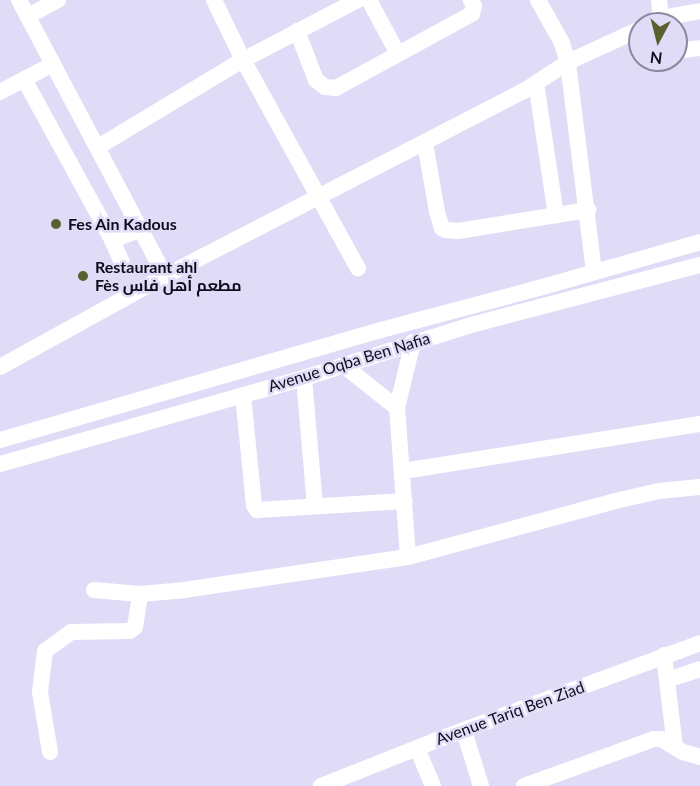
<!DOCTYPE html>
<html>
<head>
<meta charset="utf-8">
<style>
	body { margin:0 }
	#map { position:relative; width:700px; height:786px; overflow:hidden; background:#e0dcf8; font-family:Lato,Cairo,sans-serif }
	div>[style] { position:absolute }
	.minor>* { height:16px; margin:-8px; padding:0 8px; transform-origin:8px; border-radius:8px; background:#fff }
	.dots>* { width:16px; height:16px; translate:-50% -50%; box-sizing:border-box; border:3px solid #e0dcf8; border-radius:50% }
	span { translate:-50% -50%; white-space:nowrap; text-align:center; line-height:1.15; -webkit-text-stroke:5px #e0dcf8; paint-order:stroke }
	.poi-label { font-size:16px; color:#0f0b1b; font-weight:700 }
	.left { translate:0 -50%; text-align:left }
	.street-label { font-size:16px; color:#0f0b1b }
	.north { position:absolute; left:628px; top:12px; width:60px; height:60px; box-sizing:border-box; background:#e0dcf8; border:2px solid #8c88a0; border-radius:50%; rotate:187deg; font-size:16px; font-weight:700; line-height:24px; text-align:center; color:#0f0b1b }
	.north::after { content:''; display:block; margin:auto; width:21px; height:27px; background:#5b602e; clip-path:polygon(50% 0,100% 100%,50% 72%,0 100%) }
</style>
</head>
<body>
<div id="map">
	<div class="minor">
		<i style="left:19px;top:0;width:312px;rotate:62.1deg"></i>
		<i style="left:214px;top:0;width:67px;rotate:64.2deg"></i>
		<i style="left:243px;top:60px;width:238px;rotate:61.1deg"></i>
		<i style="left:369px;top:0;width:61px;rotate:61.8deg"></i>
		<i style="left:659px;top:0;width:18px;rotate:84deg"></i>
		<i style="left:28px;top:16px;width:34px;rotate:-28deg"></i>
		<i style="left:650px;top:24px;width:13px;rotate:-29deg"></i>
		<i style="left:661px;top:18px;width:40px;rotate:-10deg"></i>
		<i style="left:297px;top:31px;width:53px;rotate:68.8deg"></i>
		<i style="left:316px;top:80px;width:11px;rotate:38deg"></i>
		<i style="left:325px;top:87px;width:11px;rotate:5deg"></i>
		<i style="left:336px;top:88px;width:155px;rotate:-28.6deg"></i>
		<i style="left:472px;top:14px;width:8px;rotate:-76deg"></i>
		<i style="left:474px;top:6px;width:7px;rotate:-117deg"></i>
		<i style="left:676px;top:51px;width:24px;rotate:-7deg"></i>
		<i style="left:24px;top:79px;width:183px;rotate:61.3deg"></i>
		<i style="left:112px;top:240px;width:30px;rotate:-20deg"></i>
		<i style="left:536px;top:83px;width:134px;rotate:81.4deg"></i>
		<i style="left:0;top:92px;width:60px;rotate:-27.8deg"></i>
		<i style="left:425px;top:143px;width:70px;rotate:80.1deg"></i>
		<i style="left:437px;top:212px;width:17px;rotate:73deg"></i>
		<i style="left:442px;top:228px;width:4px;rotate:27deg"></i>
		<i style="left:446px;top:230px;width:12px;rotate:5deg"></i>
		<i style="left:458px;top:231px;width:132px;rotate:-9.2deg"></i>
		<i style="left:98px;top:147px;width:169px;rotate:-31deg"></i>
		<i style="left:243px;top:60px;width:130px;rotate:-27.6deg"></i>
		<i style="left:112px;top:240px;width:24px;rotate:66deg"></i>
		<i style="left:594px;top:272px;width:212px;rotate:-97.1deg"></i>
		<i style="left:568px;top:62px;width:79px;rotate:-24.6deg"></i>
		<i style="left:343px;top:365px;width:69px;rotate:38.5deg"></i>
		<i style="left:0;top:367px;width:188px;rotate:-28.9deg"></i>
		<i style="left:165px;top:276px;width:404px;rotate:-27.3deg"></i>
		<i style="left:524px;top:91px;width:53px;rotate:-33.4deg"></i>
		<i style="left:568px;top:62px;width:20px;rotate:-108deg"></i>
		<i style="left:562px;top:43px;width:49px;rotate:-119.2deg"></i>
		<i style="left:304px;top:378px;width:128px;rotate:85.1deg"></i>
		<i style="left:243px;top:395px;width:111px;rotate:84.3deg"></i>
		<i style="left:254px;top:505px;width:6px;rotate:59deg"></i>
		<i style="left:257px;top:510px;width:148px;rotate:-3.5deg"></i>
		<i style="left:0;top:440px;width:397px;rotate:-16.1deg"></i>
		<i style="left:381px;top:330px;width:163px;rotate:-14.9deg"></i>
		<i style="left:539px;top:288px;width:167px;rotate:-15.9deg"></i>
		<i style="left:0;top:464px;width:316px;rotate:-15.8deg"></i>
		<i style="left:304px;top:378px;width:175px;rotate:-17.6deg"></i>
		<i style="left:471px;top:325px;width:237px;rotate:-14.7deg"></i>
		<i style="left:403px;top:471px;width:301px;rotate:-9deg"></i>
		<i style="left:408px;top:557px;width:149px;rotate:-94.2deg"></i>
		<i style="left:397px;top:408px;width:68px;rotate:-76.4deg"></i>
		<i style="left:94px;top:590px;width:46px;rotate:5deg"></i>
		<i style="left:140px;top:594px;width:37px;rotate:-5deg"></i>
		<i style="left:177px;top:591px;width:233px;rotate:-8.4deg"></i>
		<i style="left:408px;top:557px;width:214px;rotate:-15.1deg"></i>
		<i style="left:615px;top:501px;width:45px;rotate:-12.8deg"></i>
		<i style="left:659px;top:491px;width:41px;rotate:-5.6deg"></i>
		<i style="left:664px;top:655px;width:93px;rotate:83.2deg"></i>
		<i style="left:667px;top:680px;width:35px;rotate:-18deg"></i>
		<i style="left:464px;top:731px;width:58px;rotate:72.8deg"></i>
		<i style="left:417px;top:748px;width:41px;rotate:67.2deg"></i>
		<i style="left:50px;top:752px;width:61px;rotate:-99.5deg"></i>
		<i style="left:40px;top:692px;width:41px;rotate:-83deg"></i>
		<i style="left:45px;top:651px;width:32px;rotate:-36deg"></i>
		<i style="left:71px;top:632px;width:59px;rotate:-1deg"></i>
		<i style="left:130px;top:631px;width:6px;rotate:-39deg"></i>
		<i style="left:135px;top:627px;width:33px;rotate:-81deg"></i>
		<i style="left:321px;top:786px;width:125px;rotate:-21.6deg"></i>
		<i style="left:437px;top:740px;width:280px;rotate:-20.2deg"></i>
		<i style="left:524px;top:786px;width:138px;rotate:-19.9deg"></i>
		<i style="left:654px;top:739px;width:7px"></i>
		<i style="left:661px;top:739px;width:26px;rotate:31deg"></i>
		<i style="left:683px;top:752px;width:18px;rotate:16deg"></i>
	</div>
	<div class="dots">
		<i style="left:56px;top:224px;background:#5b602e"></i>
		<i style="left:83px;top:276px;background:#5b602e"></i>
	</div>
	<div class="poi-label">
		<span class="left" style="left:68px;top:224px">Fes Ain Kadous</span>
		<span class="left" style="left:95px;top:276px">Restaurant ahl<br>Fès مطعم أهل فاس</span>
	</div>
	<div class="street-label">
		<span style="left:349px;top:362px;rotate:-17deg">Avenue Oqba Ben Nafia</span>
		<span style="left:510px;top:713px;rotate:-20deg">Avenue Tariq Ben Ziad</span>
	</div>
	<div class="north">N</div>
</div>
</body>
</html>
